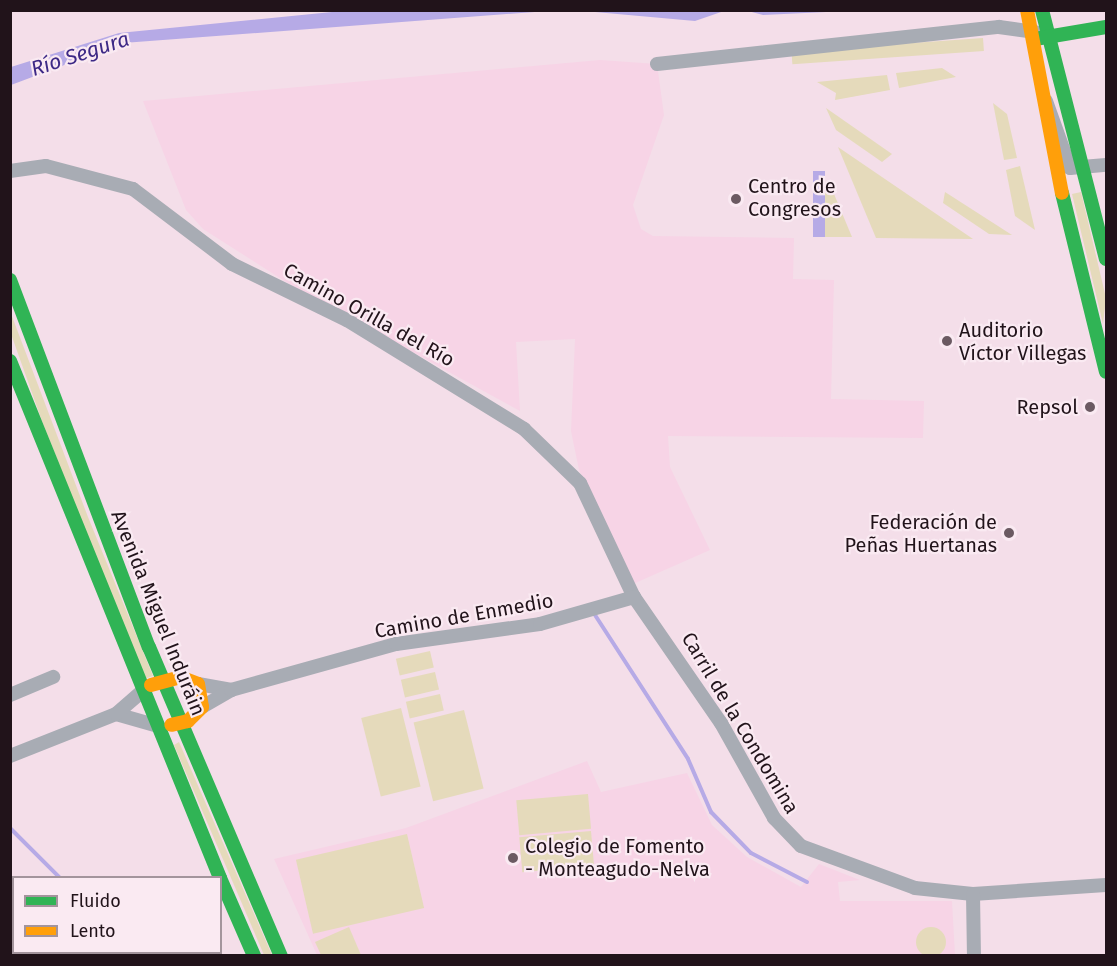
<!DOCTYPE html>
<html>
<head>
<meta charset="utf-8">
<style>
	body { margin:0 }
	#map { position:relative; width:1117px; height:966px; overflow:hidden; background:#f4dee9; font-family:"Fira Sans",sans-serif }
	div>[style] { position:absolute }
	.built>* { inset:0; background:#f7d4e6 }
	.green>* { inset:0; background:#e5dabb; transform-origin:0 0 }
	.round { border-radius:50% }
	.water>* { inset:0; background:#b6aae6; transform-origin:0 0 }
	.stream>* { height:4px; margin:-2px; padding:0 2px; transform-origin:2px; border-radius:2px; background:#b6aae6 }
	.street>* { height:14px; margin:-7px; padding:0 7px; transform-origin:7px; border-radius:7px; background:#a8acb4 }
	.fast>* { height:14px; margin:-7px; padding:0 7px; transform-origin:7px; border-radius:7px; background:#30b455 }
	.slow>* { height:14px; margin:-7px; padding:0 7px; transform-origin:7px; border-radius:7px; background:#ff9f0a }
	.dots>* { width:16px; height:16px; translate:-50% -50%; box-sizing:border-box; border:3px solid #faeaf2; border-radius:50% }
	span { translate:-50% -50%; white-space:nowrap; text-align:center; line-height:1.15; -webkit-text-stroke:4.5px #faeaf2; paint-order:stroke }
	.poi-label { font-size:20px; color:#21131a }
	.left { translate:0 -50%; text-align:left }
	.right { translate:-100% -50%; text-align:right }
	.street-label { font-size:20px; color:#21131a }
	.water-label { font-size:21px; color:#3d2986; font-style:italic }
	.frame { position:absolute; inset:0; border:12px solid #21131a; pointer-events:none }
	.legend { position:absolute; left:12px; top:876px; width:210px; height:78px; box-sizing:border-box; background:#faeaf2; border:2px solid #a3949c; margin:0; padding:8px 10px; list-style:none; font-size:18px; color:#21131a }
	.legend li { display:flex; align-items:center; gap:12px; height:30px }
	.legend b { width:30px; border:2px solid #a3949c }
</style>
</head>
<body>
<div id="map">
	<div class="built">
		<i style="clip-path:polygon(600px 60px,657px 64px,664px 115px,633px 205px,641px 229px,653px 236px,794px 238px,793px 279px,834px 280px,831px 399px,924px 401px,923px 438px,668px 436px,670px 467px,710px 550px,633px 584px,579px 470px,571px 431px,575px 339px,516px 342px,520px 411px,294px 287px,203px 229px,186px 210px,143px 101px)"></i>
		<i style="clip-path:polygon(587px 761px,601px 792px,687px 773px,712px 825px,747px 857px,801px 887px,819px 864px,860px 880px,838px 882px,840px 901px,952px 901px,955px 955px,317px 955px,274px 859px,406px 828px)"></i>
	</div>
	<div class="green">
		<i style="left:983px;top:38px;width:13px;height:192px;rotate:86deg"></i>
		<i style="clip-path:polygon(942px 68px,956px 77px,899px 88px,896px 73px)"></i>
		<i style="clip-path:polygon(887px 75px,890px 90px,835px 100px,836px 93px,817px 82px)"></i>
		<i style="clip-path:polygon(993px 103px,1007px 114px,1017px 158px,1004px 160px)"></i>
		<i style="clip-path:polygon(826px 108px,892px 154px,882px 162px,836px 130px)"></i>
		<i style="clip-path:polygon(838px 147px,973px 239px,876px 238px)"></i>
		<i style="clip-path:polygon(1020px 166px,1035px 230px,1015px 216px,1006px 170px)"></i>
		<i style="clip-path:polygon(824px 182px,829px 182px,852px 237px,824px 237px)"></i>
		<i style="clip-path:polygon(945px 192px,1012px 235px,989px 234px,943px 203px)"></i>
		<i style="clip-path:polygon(1081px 192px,1106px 298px,1103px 324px,1072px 194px)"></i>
		<i style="clip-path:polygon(10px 311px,88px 517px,153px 676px,144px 679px,42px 421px,11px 334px)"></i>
		<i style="left:430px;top:651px;width:17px;height:35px;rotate:77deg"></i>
		<i style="left:435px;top:672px;width:18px;height:35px;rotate:77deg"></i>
		<i style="left:440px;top:694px;width:17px;height:35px;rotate:77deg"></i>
		<i style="left:401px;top:708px;width:81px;height:41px;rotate:76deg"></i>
		<i style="left:464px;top:710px;width:81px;height:52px;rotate:76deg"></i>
		<i style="clip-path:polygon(179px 742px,272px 955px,264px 955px,174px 745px)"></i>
		<i style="left:588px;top:794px;width:35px;height:72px;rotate:85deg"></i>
		<i style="left:591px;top:831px;width:35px;height:72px;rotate:85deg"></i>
		<i style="left:407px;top:834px;width:76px;height:114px;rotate:77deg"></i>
		<i class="round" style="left:916px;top:927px;width:30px;height:30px"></i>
		<i style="clip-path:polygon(349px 927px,361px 955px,321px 955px,315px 942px)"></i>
	</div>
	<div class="water">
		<i style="clip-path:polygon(352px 10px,548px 11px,123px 43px,11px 85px,11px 67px,119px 33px)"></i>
		<i style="clip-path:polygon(584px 11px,724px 10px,724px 11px,695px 21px)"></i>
		<i style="clip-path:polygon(748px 11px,748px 10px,847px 11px,763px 15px)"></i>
		<i style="left:813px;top:171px;width:12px;height:66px"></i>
	</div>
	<div class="stream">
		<i style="left:595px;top:615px;width:171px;rotate:57.1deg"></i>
		<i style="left:688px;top:759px;width:58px;rotate:66.5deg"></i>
		<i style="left:711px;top:812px;width:57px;rotate:45.7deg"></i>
		<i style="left:751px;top:853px;width:63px;rotate:27.4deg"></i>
		<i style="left:10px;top:828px;width:71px;rotate:45deg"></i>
		<i style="left:146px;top:952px;width:6px;rotate:45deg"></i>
	</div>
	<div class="street">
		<i style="left:657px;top:64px;width:344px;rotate:-6.2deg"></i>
		<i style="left:999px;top:27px;width:37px;rotate:8deg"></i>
		<i style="left:1046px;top:101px;width:71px;rotate:70.3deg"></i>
		<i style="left:1070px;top:168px;width:36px;rotate:-5deg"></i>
		<i style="left:10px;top:171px;width:36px;rotate:-8deg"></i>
		<i style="left:46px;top:166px;width:90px;rotate:14.8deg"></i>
		<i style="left:133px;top:189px;width:124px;rotate:37.1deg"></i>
		<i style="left:232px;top:264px;width:128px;rotate:26deg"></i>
		<i style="left:347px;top:320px;width:208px;rotate:31.6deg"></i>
		<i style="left:524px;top:429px;width:78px;rotate:44deg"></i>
		<i style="left:580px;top:483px;width:126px;rotate:64.7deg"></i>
		<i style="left:634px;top:597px;width:153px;rotate:55.4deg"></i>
		<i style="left:721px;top:723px;width:109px;rotate:60.8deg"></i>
		<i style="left:774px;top:818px;width:39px;rotate:46deg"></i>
		<i style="left:801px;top:846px;width:121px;rotate:20.2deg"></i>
		<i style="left:915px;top:888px;width:58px;rotate:5.9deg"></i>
		<i style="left:973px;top:894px;width:133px;rotate:-3.9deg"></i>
		<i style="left:198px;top:684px;width:34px;rotate:10deg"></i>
		<i style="left:10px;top:695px;width:47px;rotate:-22.7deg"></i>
		<i style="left:202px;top:707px;width:34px;rotate:-30deg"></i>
		<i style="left:231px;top:690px;width:171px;rotate:-15.6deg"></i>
		<i style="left:396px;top:644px;width:145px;rotate:-7.9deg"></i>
		<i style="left:540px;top:624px;width:98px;rotate:-16deg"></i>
		<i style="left:116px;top:714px;width:41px;rotate:15.8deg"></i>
		<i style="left:10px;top:756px;width:114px;rotate:-21.6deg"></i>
		<i style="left:116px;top:714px;width:33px;rotate:-41deg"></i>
		<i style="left:973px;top:894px;width:62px;rotate:89.1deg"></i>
	</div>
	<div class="fast">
		<i style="left:1042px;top:10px;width:257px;rotate:75.6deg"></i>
		<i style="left:1035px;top:39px;width:72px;rotate:-9.6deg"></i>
		<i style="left:1062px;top:193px;width:184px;rotate:76.2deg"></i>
		<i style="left:10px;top:280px;width:392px;rotate:69.3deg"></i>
		<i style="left:149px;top:647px;width:336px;rotate:66.9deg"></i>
		<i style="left:10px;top:361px;width:558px;rotate:67.89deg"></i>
		<i style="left:220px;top:878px;width:85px;rotate:66.4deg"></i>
	</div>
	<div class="slow">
		<i style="left:1027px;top:10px;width:186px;rotate:79.2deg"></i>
		<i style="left:151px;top:685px;width:30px;rotate:-15deg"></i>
		<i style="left:180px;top:677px;width:19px;rotate:21deg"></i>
		<i style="left:198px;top:684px;width:23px;rotate:80deg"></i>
		<i style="left:202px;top:707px;width:20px;rotate:135deg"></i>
		<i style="left:188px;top:721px;width:17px;rotate:167deg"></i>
	</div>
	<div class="dots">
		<i style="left:736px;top:199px;background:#6b5a62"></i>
		<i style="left:947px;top:341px;background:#6b5a62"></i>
		<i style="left:1090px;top:407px;background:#6b5a62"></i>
		<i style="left:1009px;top:533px;background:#6b5a62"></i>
		<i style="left:513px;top:858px;background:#6b5a62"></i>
	</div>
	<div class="poi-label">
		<span class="left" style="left:748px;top:198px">Centro de<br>Congresos</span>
		<span class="left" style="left:959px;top:342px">Auditorio<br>Víctor Villegas</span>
		<span class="right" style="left:1078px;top:407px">Repsol</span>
		<span class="right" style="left:997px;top:534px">Federación de<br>Peñas Huertanas</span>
		<span class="left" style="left:525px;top:858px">Colegio de Fomento<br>- Monteagudo-Nelva</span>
	</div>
	<div class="street-label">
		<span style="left:369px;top:315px;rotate:29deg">Camino Orilla del Río</span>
		<span style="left:158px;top:613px;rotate:68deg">Avenida Miguel Induráin</span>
		<span style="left:464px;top:616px;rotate:-10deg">Camino de Enmedio</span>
		<span style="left:740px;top:723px;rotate:59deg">Carril de la Condomina</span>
	</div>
	<div class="water-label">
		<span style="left:80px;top:54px;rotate:-18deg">Río Segura</span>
	</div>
	<div class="frame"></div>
	<ul class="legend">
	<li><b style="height:8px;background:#30b455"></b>Fluido</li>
	<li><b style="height:8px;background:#ff9f0a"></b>Lento</li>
	</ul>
</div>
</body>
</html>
